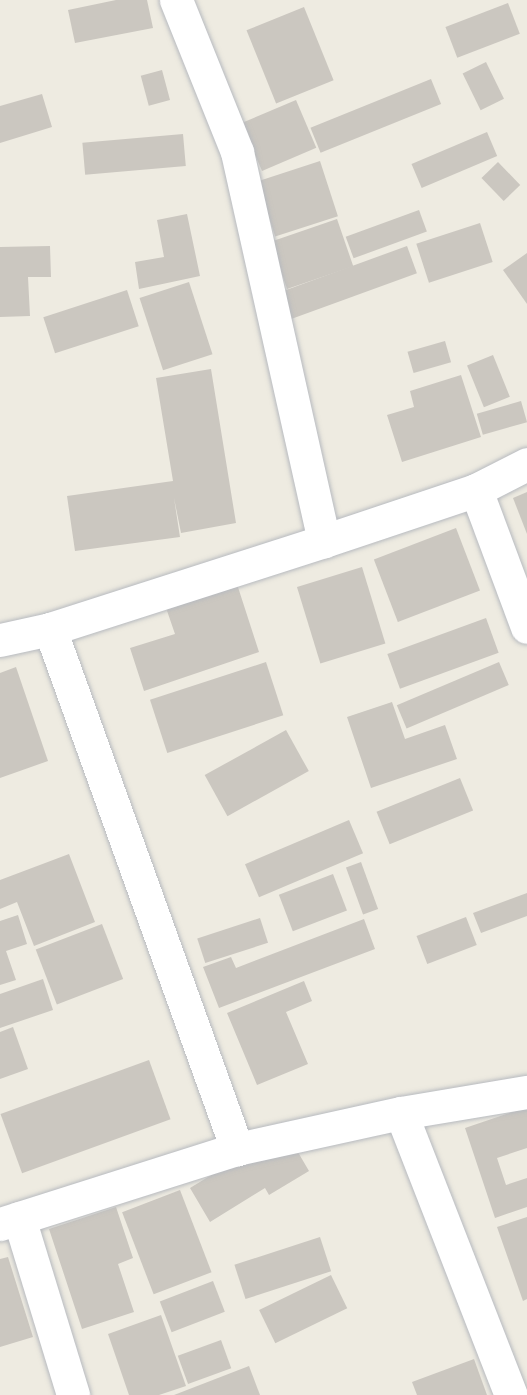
<!DOCTYPE html>
<html>
<head>
<meta charset="utf-8">
<style>
	body { margin:0 }
	#map { position:relative; width:527px; height:1395px; overflow:hidden; background:#eeebe1; font-family:"Nunito Sans",sans-serif }
	div>[style] { position:absolute }
	.building>* { inset:0; background:#cbc7c0; transform-origin:0 0 }
	.roads { filter:drop-shadow(0 0 2px #b7babf) drop-shadow(0 0 2px #b7babf) }
	.minor>* { height:33px; margin:-16.5px; padding:0 16.5px; transform-origin:16.5px; border-radius:16.5px; background:#fff }
	span { translate:-50% -50%; white-space:nowrap; text-align:center; line-height:1.15; -webkit-text-stroke:4.5px #fff; paint-order:stroke }
</style>
</head>
<body>
<div id="map">
	<div class="building">
		<i style="clip-path:polygon(116px 0,147px 0,153px 28px,75px 43px,68px 10px)"></i>
		<i style="left:508px;top:3px;width:33px;height:67px;rotate:69deg"></i>
		<i style="left:304px;top:7px;width:79px;height:62px;rotate:68deg"></i>
		<i style="left:486px;top:62px;width:41px;height:26px;rotate:64deg"></i>
		<i style="left:162px;top:70px;width:31px;height:22px;rotate:75deg"></i>
		<i style="left:431px;top:79px;width:27px;height:130px;rotate:68deg"></i>
		<i style="clip-path:polygon(42px 94px,52px 127px,0 143px,0 106px)"></i>
		<i style="left:296px;top:100px;width:52px;height:59px;rotate:67deg"></i>
		<i style="left:487px;top:132px;width:26px;height:82px;rotate:67deg"></i>
		<i style="left:183px;top:134px;width:32px;height:101px;rotate:85deg"></i>
		<i style="left:320px;top:161px;width:58px;height:66px;rotate:72deg"></i>
		<i style="left:498px;top:162px;width:32px;height:23px;rotate:46deg"></i>
		<i style="left:419px;top:210px;width:23px;height:78px;rotate:70deg"></i>
		<i style="clip-path:polygon(187px 214px,200px 276px,139px 289px,135px 262px,164px 257px,157px 220px)"></i>
		<i style="left:337px;top:219px;width:50px;height:70px;rotate:71deg"></i>
		<i style="left:480px;top:223px;width:41px;height:67px;rotate:72deg"></i>
		<i style="clip-path:polygon(50px 246px,51px 277px,28px 277px,30px 316px,0 317px,0 247px)"></i>
		<i style="left:407px;top:246px;width:29px;height:144px;rotate:70deg"></i>
		<i style="clip-path:polygon(527px 253px,527px 304px,503px 270px)"></i>
		<i style="left:189px;top:282px;width:76px;height:52px;rotate:72deg"></i>
		<i style="left:127px;top:290px;width:38px;height:88px;rotate:72deg"></i>
		<i style="left:445px;top:341px;width:22px;height:39px;rotate:74deg"></i>
		<i style="left:493px;top:355px;width:45px;height:28px;rotate:68deg"></i>
		<i style="clip-path:polygon(211px 369px,236px 523px,181px 533px,174px 498px,180px 537px,75px 551px,67px 496px,173px 481px,156px 378px)"></i>
		<i style="clip-path:polygon(461px 375px,481px 437px,402px 462px,387px 415px,414px 407px,410px 391px)"></i>
		<i style="left:521px;top:401px;width:22px;height:46px;rotate:74deg"></i>
		<i style="clip-path:polygon(527px 492px,527px 534px,513px 498px)"></i>
		<i style="left:456px;top:528px;width:67px;height:88px;rotate:69deg"></i>
		<i style="left:362px;top:567px;width:80px;height:68px;rotate:73deg"></i>
		<i style="clip-path:polygon(236px 581px,259px 652px,144px 691px,130px 648px,175px 634px,165px 605px)"></i>
		<i style="left:486px;top:618px;width:37px;height:105px;rotate:70deg"></i>
		<i style="left:266px;top:662px;width:56px;height:122px;rotate:72deg"></i>
		<i style="left:499px;top:662px;width:25px;height:111px;rotate:67deg"></i>
		<i style="clip-path:polygon(16px 667px,48px 761px,0 778px,0 673px)"></i>
		<i style="clip-path:polygon(392px 702px,405px 739px,445px 725px,457px 759px,371px 788px,347px 717px)"></i>
		<i style="left:286px;top:730px;width:47px;height:93px;rotate:61deg"></i>
		<i style="left:460px;top:778px;width:35px;height:90px;rotate:68deg"></i>
		<i style="left:349px;top:820px;width:36px;height:113px;rotate:67deg"></i>
		<i style="clip-path:polygon(69px 854px,95px 922px,34px 946px,17px 902px,0 909px,0 880px)"></i>
		<i style="left:361px;top:862px;width:50px;height:16px;rotate:70deg"></i>
		<i style="left:333px;top:874px;width:39px;height:58px;rotate:69deg"></i>
		<i style="clip-path:polygon(527px 893px,527px 916px,481px 933px,473px 913px)"></i>
		<i style="clip-path:polygon(18px 915px,27px 944px,6px 951px,16px 980px,0 985px,0 921px)"></i>
		<i style="left:466px;top:917px;width:30px;height:53px;rotate:69deg"></i>
		<i style="left:260px;top:918px;width:26px;height:66px;rotate:72deg"></i>
		<i style="clip-path:polygon(364px 919px,375px 949px,219px 1008px,203px 967px,231px 957px,236px 968px)"></i>
		<i style="left:102px;top:924px;width:59px;height:71px;rotate:69deg"></i>
		<i style="clip-path:polygon(43px 979px,53px 1010px,0 1028px,0 994px)"></i>
		<i style="clip-path:polygon(304px 981px,312px 1001px,286px 1012px,308px 1064px,257px 1085px,227px 1013px)"></i>
		<i style="clip-path:polygon(13px 1027px,28px 1069px,0 1079px,0 1032px)"></i>
		<i style="left:149px;top:1060px;width:63px;height:158px;rotate:70deg"></i>
		<i style="clip-path:polygon(527px 1107px,527px 1148px,497px 1158px,506px 1185px,527px 1178px,527px 1207px,495px 1218px,465px 1128px)"></i>
		<i style="clip-path:polygon(285px 1130px,309px 1171px,269px 1195px,265px 1188px,210px 1222px,190px 1188px)"></i>
		<i style="left:180px;top:1190px;width:88px;height:62px;rotate:69deg"></i>
		<i style="clip-path:polygon(116px 1207px,133px 1258px,118px 1264px,134px 1312px,82px 1329px,49px 1229px)"></i>
		<i style="clip-path:polygon(527px 1217px,527px 1299px,523px 1301px,497px 1227px)"></i>
		<i style="left:320px;top:1237px;width:36px;height:90px;rotate:72deg"></i>
		<i style="clip-path:polygon(8px 1257px,33px 1337px,0 1347px,0 1259px)"></i>
		<i style="left:331px;top:1275px;width:37px;height:80px;rotate:64deg"></i>
		<i style="left:213px;top:1281px;width:33px;height:57px;rotate:69deg"></i>
		<i style="clip-path:polygon(161px 1315px,186px 1386px,159px 1395px,129px 1395px,108px 1334px)"></i>
		<i style="left:221px;top:1340px;width:30px;height:46px;rotate:70deg"></i>
		<i style="clip-path:polygon(474px 1359px,487px 1395px,417px 1395px,412px 1382px)"></i>
		<i style="clip-path:polygon(249px 1366px,260px 1395px,174px 1395px)"></i>
	</div>
	<div class="roads">
		<div class="minor">
			<i style="left:176px;top:0;width:164px;rotate:68.1deg"></i>
			<i style="left:237px;top:152px;width:399px;rotate:77.4deg"></i>
			<i style="left:476px;top:490px;width:146px;rotate:69.6deg"></i>
			<i style="left:50px;top:629px;width:553px;rotate:70.22deg"></i>
			<i style="left:0;top:640px;width:51px;rotate:-12.4deg"></i>
			<i style="left:50px;top:629px;width:288px;rotate:-17.8deg"></i>
			<i style="left:324px;top:541px;width:160px;rotate:-18.5deg"></i>
			<i style="left:476px;top:490px;width:57px;rotate:-27deg"></i>
			<i style="left:401px;top:1113px;width:303px;rotate:68.7deg"></i>
			<i style="left:19px;top:1218px;width:185px;rotate:73deg"></i>
			<i style="left:0;top:1224px;width:249px;rotate:-17.6deg"></i>
			<i style="left:237px;top:1149px;width:168px;rotate:-12.4deg"></i>
			<i style="left:401px;top:1113px;width:128px;rotate:-9.5deg"></i>
		</div>
	</div>
</div>
</body>
</html>
